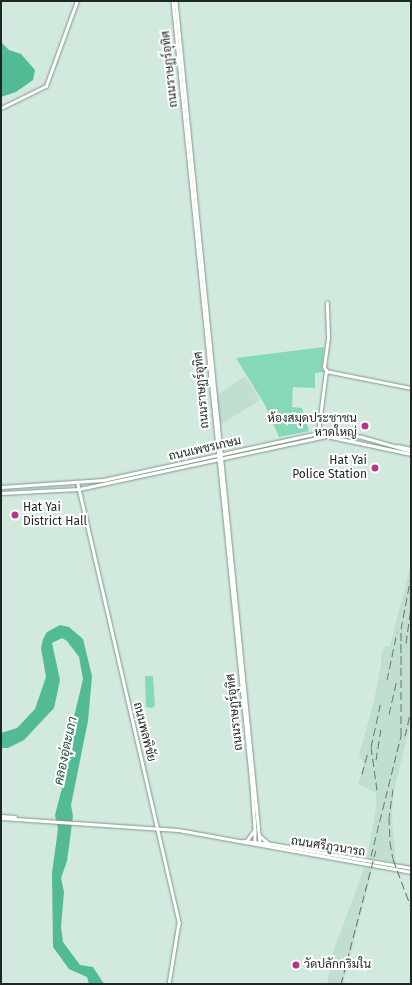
<!DOCTYPE html>
<html>
<head>
<meta charset="utf-8">
<style>
	body { margin:0 }
	#map { position:relative; width:412px; height:985px; overflow:hidden; background:#d2e9de; font-family:"Fira Sans",Sarabun,sans-serif }
	div>[style] { position:absolute }
	.built>* { inset:0; background:#c0dfd0 }
	.green>* { inset:0; background:#86d9b6 }
	.water>* { inset:0; background:#52bb93 }
	.roads { filter:drop-shadow(0 0 1px #80968c) drop-shadow(0 0 1px #80968c) }
	.minor>* { height:2.5px; margin:-1.25px; padding:0 1.25px; transform-origin:1.25px; border-radius:1.25px; background:#fff }
	.major>* { height:3px; margin:-1.5px; padding:0 1.5px; transform-origin:1.5px; border-radius:1.5px; background:#fff }
	.rail>* { height:1px; margin-top:-0.5px; transform-origin:0; background:repeating-linear-gradient(90deg,#66746d 0 8px,transparent 0 12px) }
	.dots>* { width:11px; height:11px; translate:-50% -50%; box-sizing:border-box; border:2px solid #fff; border-radius:50% }
	span { translate:-50% -50%; white-space:nowrap; text-align:center; line-height:1.15; -webkit-text-stroke:4px #fff; paint-order:stroke }
	.street-label { font-size:12px; color:#1e2723 }
	.poi-label { font-size:12px; color:#1e2723 }
	.right { translate:-100% -50%; text-align:right }
	.left { translate:0 -50%; text-align:left }
	.water-label { font-size:13px; color:#23503e; font-style:italic }
	.frame { position:absolute; inset:0; border:2px solid #1e2723; pointer-events:none }
</style>
</head>
<body>
<div id="map">
	<div class="built">
		<i style="clip-path:polygon(245px 376px,260px 400px,220px 425px,216px 396px)"></i>
		<i style="clip-path:polygon(411px 564px,411px 720px,393px 795px,392px 817px,396px 862px,367px 857px,376px 809px,376px 793px,358px 784px,364px 764px,359px 755px,373px 705px,381px 665px,381px 654px,385px 646px,390px 646px)"></i>
		<i style="clip-path:polygon(365px 866px,373px 867px,343px 984px,327px 984px,333px 952px)"></i>
	</div>
	<div class="green">
		<i style="clip-path:polygon(324px 347px,322px 368px,324px 372px,315px 373px,315px 388px,293px 387px,292px 407px,302px 408px,309px 431px,279px 437px,265px 405px,236px 358px)"></i>
		<i style="clip-path:polygon(145px 676px,153px 676px,155px 706px,152px 708px,146px 707px)"></i>
	</div>
	<div class="water">
		<i style="clip-path:polygon(1px 42px,9px 50px,21px 54px,35px 70px,33px 80px,16px 92px,1px 97px)"></i>
		<i style="clip-path:polygon(60px 625px,69px 627px,83px 639px,92px 676px,88px 721px,71px 805px,73px 816px,67px 861px,61px 878px,64px 892px,61px 927px,63px 942px,80px 965px,93px 967px,104px 984px,89px 984px,87px 977px,69px 969px,53px 947px,52px 873px,58px 829px,55px 815px,73px 746px,73px 721px,83px 679px,79px 657px,67px 641px,62px 638px,52px 643px,60px 680px,54px 708px,24px 740px,8px 748px,1px 748px,1px 733px,17px 728px,35px 709px,46px 677px,41px 648px,43px 639px,47px 632px)"></i>
	</div>
	<div class="roads">
		<div class="minor">
			<i style="left:173px;top:1px;width:789px;rotate:84.25deg"></i>
			<i style="left:252px;top:786px;width:44px;rotate:86.1deg"></i>
			<i style="left:255px;top:830px;width:14px;rotate:126deg"></i>
			<i style="left:176px;top:1px;width:845px;rotate:84.3deg"></i>
			<i style="left:1px;top:108px;width:50px;rotate:-26.1deg"></i>
			<i style="left:46px;top:86px;width:90px;rotate:-70deg"></i>
			<i style="left:326px;top:371px;width:87px;rotate:11.3deg"></i>
			<i style="left:318px;top:432px;width:62px;rotate:-82.5deg"></i>
			<i style="left:326px;top:371px;width:4px;rotate:-117deg"></i>
			<i style="left:324px;top:367px;width:30px;rotate:-82deg"></i>
			<i style="left:328px;top:337px;width:34px;rotate:-92deg"></i>
			<i style="left:398px;top:446px;width:13px;rotate:13deg"></i>
			<i style="left:78px;top:484px;width:450px;rotate:77deg"></i>
			<i style="left:179px;top:923px;width:62px;rotate:99.3deg"></i>
			<i style="left:255px;top:832px;width:10px;rotate:90deg"></i>
			<i style="left:260px;top:836px;width:11px;rotate:41deg"></i>
		</div>
		<div class="major">
			<i style="left:1px;top:487px;width:102px;rotate:-3.9deg"></i>
			<i style="left:103px;top:480px;width:225px;rotate:-12.3deg"></i>
			<i style="left:323px;top:432px;width:39px;rotate:7deg"></i>
			<i style="left:362px;top:437px;width:51px;rotate:15.9deg"></i>
			<i style="left:1px;top:493px;width:78px;rotate:-2.9deg"></i>
			<i style="left:79px;top:489px;width:253px;rotate:-12.1deg"></i>
			<i style="left:326px;top:436px;width:87px;rotate:12deg"></i>
			<i style="left:1px;top:816px;width:14px;rotate:4deg"></i>
			<i style="left:1px;top:818px;width:177px;rotate:3.9deg"></i>
			<i style="left:178px;top:830px;width:237px;rotate:10.2deg"></i>
			<i style="left:243px;top:841px;width:29px;rotate:6deg"></i>
			<i style="left:272px;top:844px;width:141px;rotate:9.8deg"></i>
		</div>
	</div>
	<div class="rail">
		<i style="left:406px;top:643px;width:36px;rotate:-82deg"></i>
		<i style="left:387px;top:680px;width:49px;rotate:-78.2deg"></i>
		<i style="left:389px;top:714px;width:35px;rotate:-77deg"></i>
		<i style="left:405px;top:736px;width:26px;rotate:-77deg"></i>
		<i style="left:376px;top:760px;width:31px;rotate:-81deg"></i>
		<i style="left:362px;top:774px;width:24px;rotate:-75deg"></i>
		<i style="left:393px;top:789px;width:28px;rotate:98deg"></i>
		<i style="left:389px;top:817px;width:25px;rotate:88deg"></i>
		<i style="left:390px;top:842px;width:17px;rotate:80deg"></i>
		<i style="left:393px;top:859px;width:51px;rotate:69.4deg"></i>
		<i style="left:377px;top:790px;width:43px;rotate:-97.9deg"></i>
		<i style="left:371px;top:747px;width:47px;rotate:-77.7deg"></i>
		<i style="left:371px;top:856px;width:124px;rotate:-76deg"></i>
		<i style="left:401px;top:736px;width:107px;rotate:-90deg"></i>
		<i style="left:401px;top:629px;width:54px;rotate:-79.3deg"></i>
		<i style="left:341px;top:984px;width:138px;rotate:-75.4deg"></i>
	</div>
	<div class="dots">
		<i style="left:365px;top:426px;background:#b53888"></i>
		<i style="left:375px;top:468px;background:#b53888"></i>
		<i style="left:15px;top:515px;background:#b53888"></i>
		<i style="left:296px;top:965px;background:#b53888"></i>
	</div>
	<div class="street-label">
		<span style="left:170px;top:69px;rotate:-96deg">ถนนราษฏร์อุทิศ</span>
		<span style="left:202px;top:390px;rotate:-95deg">ถนนราษฏร์อุทิศ</span>
		<span style="left:205px;top:449px;rotate:-13deg">ถนนเพชรเกษม</span>
		<span style="left:235px;top:712px;rotate:-96deg">ถนนราษฏร์อุทิศ</span>
		<span style="left:144px;top:732px;rotate:76deg">ถนนพลพิชัย</span>
		<span style="left:328px;top:847px;rotate:9deg">ถนนศรีภูวนารถ</span>
	</div>
	<div class="poi-label">
		<span class="right" style="left:357px;top:426px">ห้องสมุดประชาชน<br>หาดใหญ่</span>
		<span class="right" style="left:367px;top:468px">Hat Yai<br>Police Station</span>
		<span class="left" style="left:23px;top:515px">Hat Yai<br>District Hall</span>
		<span class="left" style="left:304px;top:965px">วัดปลักกริมใน</span>
	</div>
	<div class="water-label">
		<span style="left:66px;top:751px;rotate:-78deg">คลองอุ่ตะเภา</span>
	</div>
	<div class="frame"></div>
</div>
</body>
</html>
